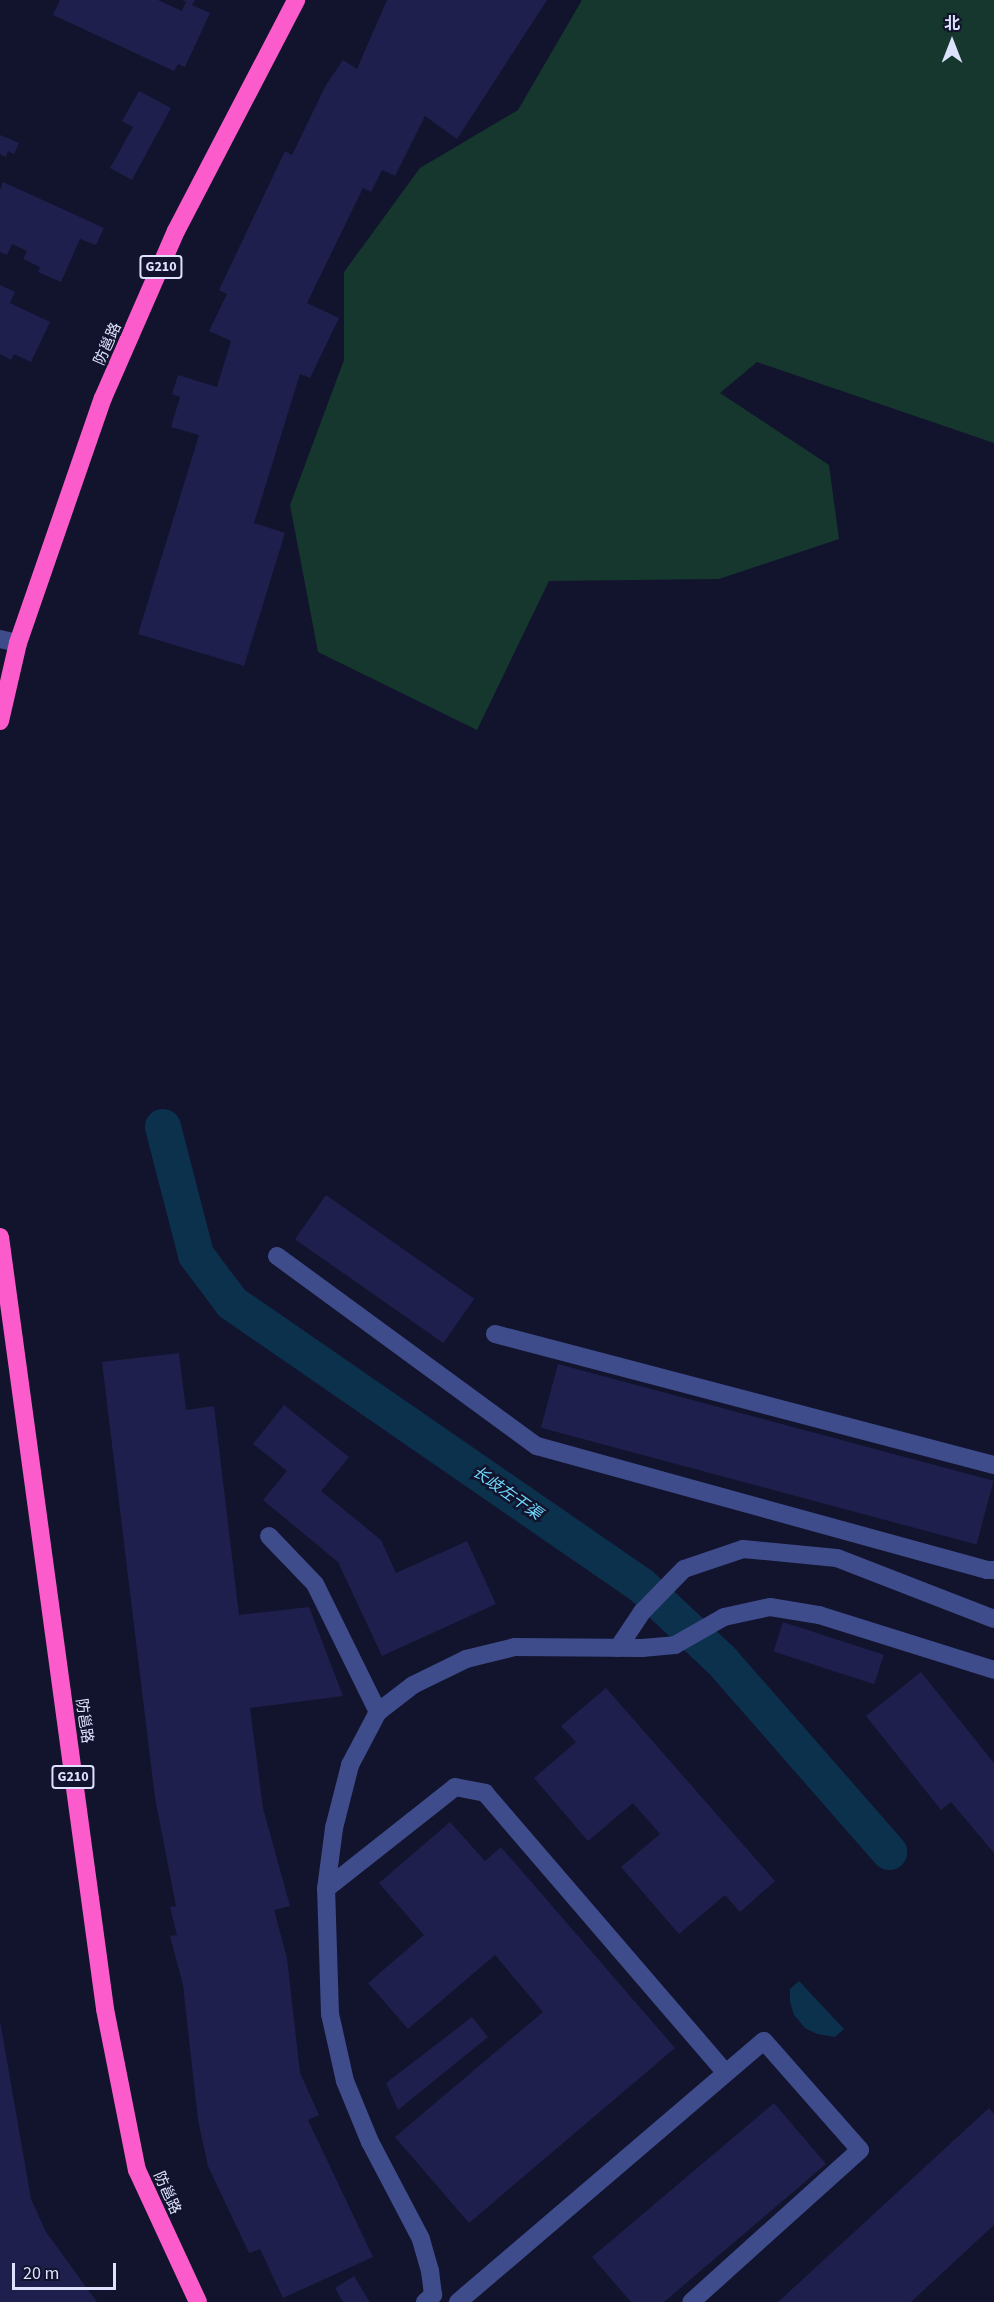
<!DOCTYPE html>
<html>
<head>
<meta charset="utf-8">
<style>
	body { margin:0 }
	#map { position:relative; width:994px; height:2302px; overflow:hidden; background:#12132d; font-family:"Source Sans 3","Noto Sans SC",sans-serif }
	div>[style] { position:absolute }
	.green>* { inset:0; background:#15372e }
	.water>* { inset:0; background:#0c314c }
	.canal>* { height:36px; margin:-18px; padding:0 18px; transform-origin:18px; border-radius:18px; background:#0c314c }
	.building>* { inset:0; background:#1f1f4d; transform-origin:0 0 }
	.minor>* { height:18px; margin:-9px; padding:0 9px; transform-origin:9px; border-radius:9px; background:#3e4c8b }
	.highway>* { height:18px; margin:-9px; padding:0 9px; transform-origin:9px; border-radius:9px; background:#fc5ccb }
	span { translate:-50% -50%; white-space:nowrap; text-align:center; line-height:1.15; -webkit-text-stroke:5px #12132d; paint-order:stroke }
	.shield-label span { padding:2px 4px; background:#12132d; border:2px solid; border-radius:4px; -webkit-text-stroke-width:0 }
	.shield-label { font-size:14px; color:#dee2fe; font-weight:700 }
	.street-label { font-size:15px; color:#dee2fe }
	.water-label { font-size:16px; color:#6ed9fd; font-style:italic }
	.north { position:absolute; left:922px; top:12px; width:60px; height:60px; -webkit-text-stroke:4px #12132d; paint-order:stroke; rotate:0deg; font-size:16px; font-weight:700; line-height:24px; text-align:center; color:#dee2fe }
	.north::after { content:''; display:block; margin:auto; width:21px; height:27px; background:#dee2fe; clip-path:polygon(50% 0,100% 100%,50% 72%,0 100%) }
	.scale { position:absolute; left:12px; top:2263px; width:104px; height:27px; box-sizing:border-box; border:3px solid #dee2fe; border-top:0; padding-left:8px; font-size:18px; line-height:21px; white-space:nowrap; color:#dee2fe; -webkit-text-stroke:4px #12132d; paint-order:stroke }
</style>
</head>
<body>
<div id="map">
	<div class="green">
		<i style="clip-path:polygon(582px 0,994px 0,994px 443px,757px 362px,720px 393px,829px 465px,839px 539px,719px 579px,549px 581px,477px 730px,318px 652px,290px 505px,344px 360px,344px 272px,420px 168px,518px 110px)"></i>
	</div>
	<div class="water">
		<i style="clip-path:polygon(799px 1981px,844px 2029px,835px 2037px,817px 2034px,805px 2028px,794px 2015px,790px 2002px,790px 1989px)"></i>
	</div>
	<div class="canal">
		<i style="left:163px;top:1127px;width:132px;rotate:75.5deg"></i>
		<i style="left:196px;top:1255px;width:60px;rotate:53.1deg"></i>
		<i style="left:232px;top:1303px;width:497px;rotate:34.6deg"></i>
		<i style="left:641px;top:1585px;width:111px;rotate:43.2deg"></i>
		<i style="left:722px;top:1661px;width:254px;rotate:48.8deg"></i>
	</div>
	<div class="building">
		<i style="clip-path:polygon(60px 0,158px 0,182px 11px,186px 2px,182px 0,195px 0,192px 5px,210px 13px,185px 67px,178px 64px,174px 71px,53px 15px)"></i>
		<i style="clip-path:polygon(387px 0,547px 0,457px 139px,425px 116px,395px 176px,382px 170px,371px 192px,363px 188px,307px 303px,339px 318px,310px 378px,300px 374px,254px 523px,285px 533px,244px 666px,138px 634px,199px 435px,171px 427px,180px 397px,172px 394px,178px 375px,217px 387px,231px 341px,209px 331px,227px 294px,219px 290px,285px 151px,292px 155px,326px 85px,343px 60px,357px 69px)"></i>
		<i style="clip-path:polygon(139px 91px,171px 108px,132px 180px,110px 168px,133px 127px,122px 121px)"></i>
		<i style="clip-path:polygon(0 135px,19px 143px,14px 154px,8px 151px,6px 157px,0 154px)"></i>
		<i style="clip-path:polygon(3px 182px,104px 228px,96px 245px,80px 239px,61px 282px,38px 272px,40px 267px,23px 259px,27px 251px,12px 244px,7px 255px,0 252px,0 190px)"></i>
		<i style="clip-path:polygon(0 285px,15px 292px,10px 303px,50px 322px,31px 362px,14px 354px,11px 360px,0 354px)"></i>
		<i style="left:326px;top:1195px;width:181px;height:54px;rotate:35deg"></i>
		<i style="clip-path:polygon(179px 1353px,186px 1410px,214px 1406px,239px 1615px,309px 1607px,343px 1696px,250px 1708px,263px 1808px,290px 1906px,274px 1910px,287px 1958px,300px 2073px,319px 2115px,308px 2120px,373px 2257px,283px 2298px,260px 2249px,249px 2253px,208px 2166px,198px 2120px,183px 1985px,170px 1936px,177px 1935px,170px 1907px,176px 1906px,155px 1798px,102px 1362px)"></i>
		<i style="left:558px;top:1364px;width:451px;height:66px;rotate:15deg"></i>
		<i style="clip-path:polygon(284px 1405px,349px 1457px,321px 1491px,381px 1540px,396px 1573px,467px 1541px,496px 1604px,382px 1656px,338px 1562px,263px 1500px,287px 1471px,253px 1444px)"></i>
		<i style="left:783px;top:1622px;width:106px;height:31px;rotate:18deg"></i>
		<i style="clip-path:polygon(921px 1672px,994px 1763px,994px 1853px,951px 1802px,941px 1810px,866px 1716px)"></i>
		<i style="clip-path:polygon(606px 1688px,775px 1881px,740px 1912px,725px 1895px,679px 1934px,621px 1867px,660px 1834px,633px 1803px,588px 1841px,534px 1778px,576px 1742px,561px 1726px)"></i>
		<i style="clip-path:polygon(450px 1822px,485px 1861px,501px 1847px,675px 2048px,469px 2223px,395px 2137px,543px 2012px,495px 1955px,408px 2029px,368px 1983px,424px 1935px,379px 1883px)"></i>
		<i style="clip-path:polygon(472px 2017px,488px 2037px,398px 2110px,386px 2083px)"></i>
		<i style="clip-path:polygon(0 2021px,31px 2199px,46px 2232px,97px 2302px,0 2302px)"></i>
		<i style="clip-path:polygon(774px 2103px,826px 2164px,664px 2302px,631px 2302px,592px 2257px)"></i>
		<i style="clip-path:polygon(989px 2108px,994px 2114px,994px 2225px,911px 2302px,778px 2302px)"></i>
		<i style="clip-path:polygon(354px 2276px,366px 2296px,370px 2302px,343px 2302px,335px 2288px)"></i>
	</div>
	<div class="minor">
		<i style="left:0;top:639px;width:18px;rotate:13deg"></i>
		<i style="left:277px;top:1256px;width:322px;rotate:36.2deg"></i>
		<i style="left:537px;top:1446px;width:467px;rotate:15.4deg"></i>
		<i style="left:987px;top:1570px;width:7px"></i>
		<i style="left:495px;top:1334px;width:516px;rotate:14.71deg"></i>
		<i style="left:269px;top:1536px;width:66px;rotate:46.2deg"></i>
		<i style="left:315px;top:1584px;width:143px;rotate:63.8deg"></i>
		<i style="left:618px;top:1648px;width:43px;rotate:-56.3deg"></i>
		<i style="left:642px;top:1612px;width:60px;rotate:-45.7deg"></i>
		<i style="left:684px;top:1569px;width:62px;rotate:-18.7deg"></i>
		<i style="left:743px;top:1549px;width:94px;rotate:5.5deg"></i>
		<i style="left:837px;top:1558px;width:168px;rotate:21.2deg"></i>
		<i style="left:326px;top:1889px;width:164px;rotate:-38.3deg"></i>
		<i style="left:455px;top:1787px;width:31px;rotate:11deg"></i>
		<i style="left:485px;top:1793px;width:369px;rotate:49.3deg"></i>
		<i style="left:425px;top:2302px;width:11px;rotate:-41deg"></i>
		<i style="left:433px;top:2295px;width:24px;rotate:-97deg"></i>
		<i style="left:430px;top:2271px;width:33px;rotate:-106deg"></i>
		<i style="left:421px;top:2239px;width:110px;rotate:-117.7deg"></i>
		<i style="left:370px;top:2142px;width:66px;rotate:-112.3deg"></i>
		<i style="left:345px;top:2081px;width:69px;rotate:-102.6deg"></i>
		<i style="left:330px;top:2014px;width:125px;rotate:-91.8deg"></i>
		<i style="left:326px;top:1889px;width:62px;rotate:-82.5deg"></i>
		<i style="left:334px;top:1828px;width:65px;rotate:-75.7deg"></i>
		<i style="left:350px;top:1765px;width:60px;rotate:-62.2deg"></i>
		<i style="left:378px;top:1712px;width:44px;rotate:-37.6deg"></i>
		<i style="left:413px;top:1685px;width:59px;rotate:-26.1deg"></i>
		<i style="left:466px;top:1659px;width:50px;rotate:-13.8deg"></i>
		<i style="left:515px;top:1647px;width:127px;rotate:0.5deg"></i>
		<i style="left:642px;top:1648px;width:33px;rotate:-5deg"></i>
		<i style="left:675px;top:1645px;width:56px;rotate:-29.7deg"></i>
		<i style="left:724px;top:1617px;width:47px;rotate:-12.3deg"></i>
		<i style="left:770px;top:1607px;width:50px;rotate:9.3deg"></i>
		<i style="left:819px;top:1615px;width:183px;rotate:17.4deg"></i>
		<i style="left:458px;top:2302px;width:402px;rotate:-40.5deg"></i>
		<i style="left:764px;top:2041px;width:145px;rotate:48.6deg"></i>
		<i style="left:860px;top:2150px;width:227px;rotate:138deg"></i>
	</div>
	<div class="highway">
		<i style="left:0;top:721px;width:80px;rotate:-77deg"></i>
		<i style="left:18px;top:643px;width:259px;rotate:-70.9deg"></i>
		<i style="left:103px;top:398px;width:182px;rotate:-66.4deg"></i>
		<i style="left:176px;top:231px;width:260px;rotate:-62.5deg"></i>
		<i style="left:0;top:1237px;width:779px;rotate:82.25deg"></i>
		<i style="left:105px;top:2009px;width:164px;rotate:78.8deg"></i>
		<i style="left:137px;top:2170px;width:145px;rotate:65.2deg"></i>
	</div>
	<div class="shield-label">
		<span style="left:161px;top:267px">G210</span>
		<span style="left:73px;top:1777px">G210</span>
	</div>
	<div class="street-label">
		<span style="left:108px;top:344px;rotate:-66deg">防邕路</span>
		<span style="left:84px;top:1721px;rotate:82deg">防邕路</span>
		<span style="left:167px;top:2193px;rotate:66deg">防邕路</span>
	</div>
	<div class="water-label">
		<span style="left:507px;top:1493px;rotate:35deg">长歧左干渠</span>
	</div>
	<div class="north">北</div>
	<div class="scale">20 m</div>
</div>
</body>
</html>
